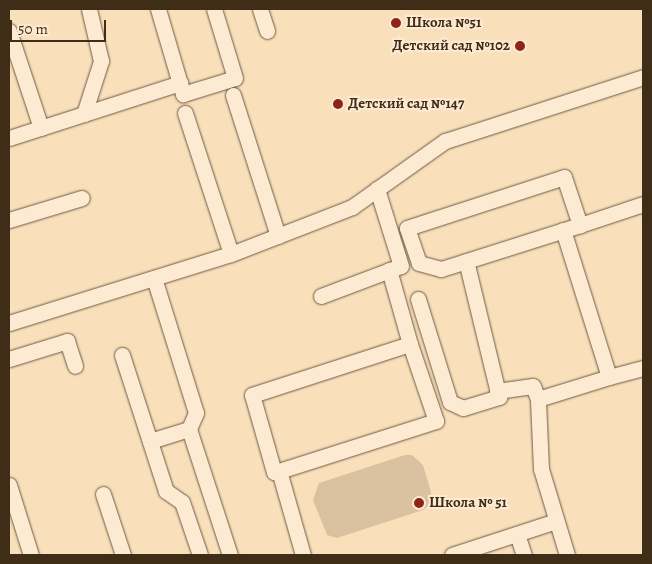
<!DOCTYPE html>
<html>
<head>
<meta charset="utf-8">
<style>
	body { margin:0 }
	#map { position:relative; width:652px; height:564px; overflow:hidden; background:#fadfbb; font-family:Alegreya,serif }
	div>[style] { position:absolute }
	.green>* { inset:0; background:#dac19f }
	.roads { filter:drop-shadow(0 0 1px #6e5a40) drop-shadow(0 0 1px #6e5a40) }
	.minor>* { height:15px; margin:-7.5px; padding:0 7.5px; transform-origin:7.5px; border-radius:7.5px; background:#fcead3 }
	.dots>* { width:14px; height:14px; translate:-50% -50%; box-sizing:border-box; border:2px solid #fcead3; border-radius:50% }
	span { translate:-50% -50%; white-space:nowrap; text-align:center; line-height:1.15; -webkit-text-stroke:4px #fcead3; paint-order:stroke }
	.poi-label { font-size:15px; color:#402d17; font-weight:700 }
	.left { translate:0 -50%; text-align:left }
	.right { translate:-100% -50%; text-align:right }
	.frame { position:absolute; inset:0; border:10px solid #402d17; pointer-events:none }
	.scale { position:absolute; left:10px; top:20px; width:96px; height:22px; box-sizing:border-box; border:2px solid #402d17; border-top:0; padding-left:6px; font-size:15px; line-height:18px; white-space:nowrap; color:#402d17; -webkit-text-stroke:4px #fcead3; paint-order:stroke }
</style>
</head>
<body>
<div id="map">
	<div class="green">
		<i style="clip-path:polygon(405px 455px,412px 455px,423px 465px,431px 492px,429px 505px,423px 510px,337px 538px,327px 535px,313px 500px,319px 483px)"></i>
	</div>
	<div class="roads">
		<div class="minor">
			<i style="left:158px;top:9px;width:89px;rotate:73.6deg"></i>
			<i style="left:183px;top:94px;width:54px;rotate:-17.1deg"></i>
			<i style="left:235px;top:78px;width:72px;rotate:-106.9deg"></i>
			<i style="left:260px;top:9px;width:23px;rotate:72deg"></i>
			<i style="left:9px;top:31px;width:102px;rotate:71.7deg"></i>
			<i style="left:233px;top:95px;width:148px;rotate:72.3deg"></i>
			<i style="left:185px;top:113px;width:148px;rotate:71.9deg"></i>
			<i style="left:84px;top:114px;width:56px;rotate:-72.2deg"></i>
			<i style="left:101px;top:61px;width:53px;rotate:-103deg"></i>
			<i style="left:9px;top:138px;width:180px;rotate:-17.8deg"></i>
			<i style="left:9px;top:220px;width:76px;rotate:-16.8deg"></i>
			<i style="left:580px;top:225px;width:146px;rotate:162.4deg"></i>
			<i style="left:441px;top:269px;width:23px;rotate:-165deg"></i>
			<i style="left:419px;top:263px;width:37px;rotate:-109deg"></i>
			<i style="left:407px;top:228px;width:165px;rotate:-18deg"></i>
			<i style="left:564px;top:177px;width:51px;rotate:71.6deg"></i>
			<i style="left:580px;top:225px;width:66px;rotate:-18.4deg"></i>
			<i style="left:563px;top:230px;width:154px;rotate:72.6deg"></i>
			<i style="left:609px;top:377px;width:35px;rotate:-15deg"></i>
			<i style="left:154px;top:278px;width:141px;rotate:72.7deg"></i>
			<i style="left:196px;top:413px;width:17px;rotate:114deg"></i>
			<i style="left:189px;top:429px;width:133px;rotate:72deg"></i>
			<i style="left:321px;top:296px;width:85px;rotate:-20.6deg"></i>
			<i style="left:401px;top:266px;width:81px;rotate:-107.3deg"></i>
			<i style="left:418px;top:299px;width:108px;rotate:72.7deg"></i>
			<i style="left:450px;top:402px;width:14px;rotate:25deg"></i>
			<i style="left:463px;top:408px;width:38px;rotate:-17deg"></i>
			<i style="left:499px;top:397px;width:140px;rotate:-103.6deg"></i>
			<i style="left:9px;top:323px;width:232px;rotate:-17.3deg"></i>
			<i style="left:231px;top:254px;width:130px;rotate:-21.2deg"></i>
			<i style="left:352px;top:207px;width:114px;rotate:-35.4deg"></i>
			<i style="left:445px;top:141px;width:208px;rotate:-17.9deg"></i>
			<i style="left:122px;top:355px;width:143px;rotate:72.1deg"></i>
			<i style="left:166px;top:491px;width:19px;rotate:35deg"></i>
			<i style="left:182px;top:502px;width:56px;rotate:71.2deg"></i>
			<i style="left:9px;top:359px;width:61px;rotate:-17.2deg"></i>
			<i style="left:67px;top:341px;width:26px;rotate:72deg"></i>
			<i style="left:497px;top:391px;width:36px;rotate:-8deg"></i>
			<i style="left:533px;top:386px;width:14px;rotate:69deg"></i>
			<i style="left:150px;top:441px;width:41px;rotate:-17.1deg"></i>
			<i style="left:279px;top:471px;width:5px;rotate:169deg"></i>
			<i style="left:274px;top:472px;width:80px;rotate:-105.9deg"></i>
			<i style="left:252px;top:395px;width:166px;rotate:-17.9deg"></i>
			<i style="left:410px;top:344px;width:77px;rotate:-105.8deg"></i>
			<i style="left:9px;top:485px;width:73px;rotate:72.6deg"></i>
			<i style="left:103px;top:494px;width:64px;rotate:71.8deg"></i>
			<i style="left:517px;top:534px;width:22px;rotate:72deg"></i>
			<i style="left:303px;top:555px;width:87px;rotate:-105.9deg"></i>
			<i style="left:279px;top:471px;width:165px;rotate:-17.7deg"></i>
			<i style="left:436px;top:421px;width:81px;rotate:-108.7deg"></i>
			<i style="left:452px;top:555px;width:109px;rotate:-18.1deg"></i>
			<i style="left:567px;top:555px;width:90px;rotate:-106.8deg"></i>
			<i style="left:541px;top:469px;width:70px;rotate:-92.5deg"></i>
			<i style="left:538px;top:399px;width:74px;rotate:-17.2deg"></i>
		</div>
	</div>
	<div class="dots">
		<i style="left:396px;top:23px;background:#8f2418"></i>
		<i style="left:520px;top:46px;background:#8f2418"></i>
		<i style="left:338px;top:104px;background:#8f2418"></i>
		<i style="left:419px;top:503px;background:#8f2418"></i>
	</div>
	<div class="poi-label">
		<span class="left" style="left:406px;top:23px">Школа №51</span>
		<span class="right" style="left:510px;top:46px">Детский сад №102</span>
		<span class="left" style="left:348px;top:104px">Детский сад №147</span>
		<span class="left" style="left:429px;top:503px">Школа № 51</span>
	</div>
	<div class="frame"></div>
	<div class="scale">50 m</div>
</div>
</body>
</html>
